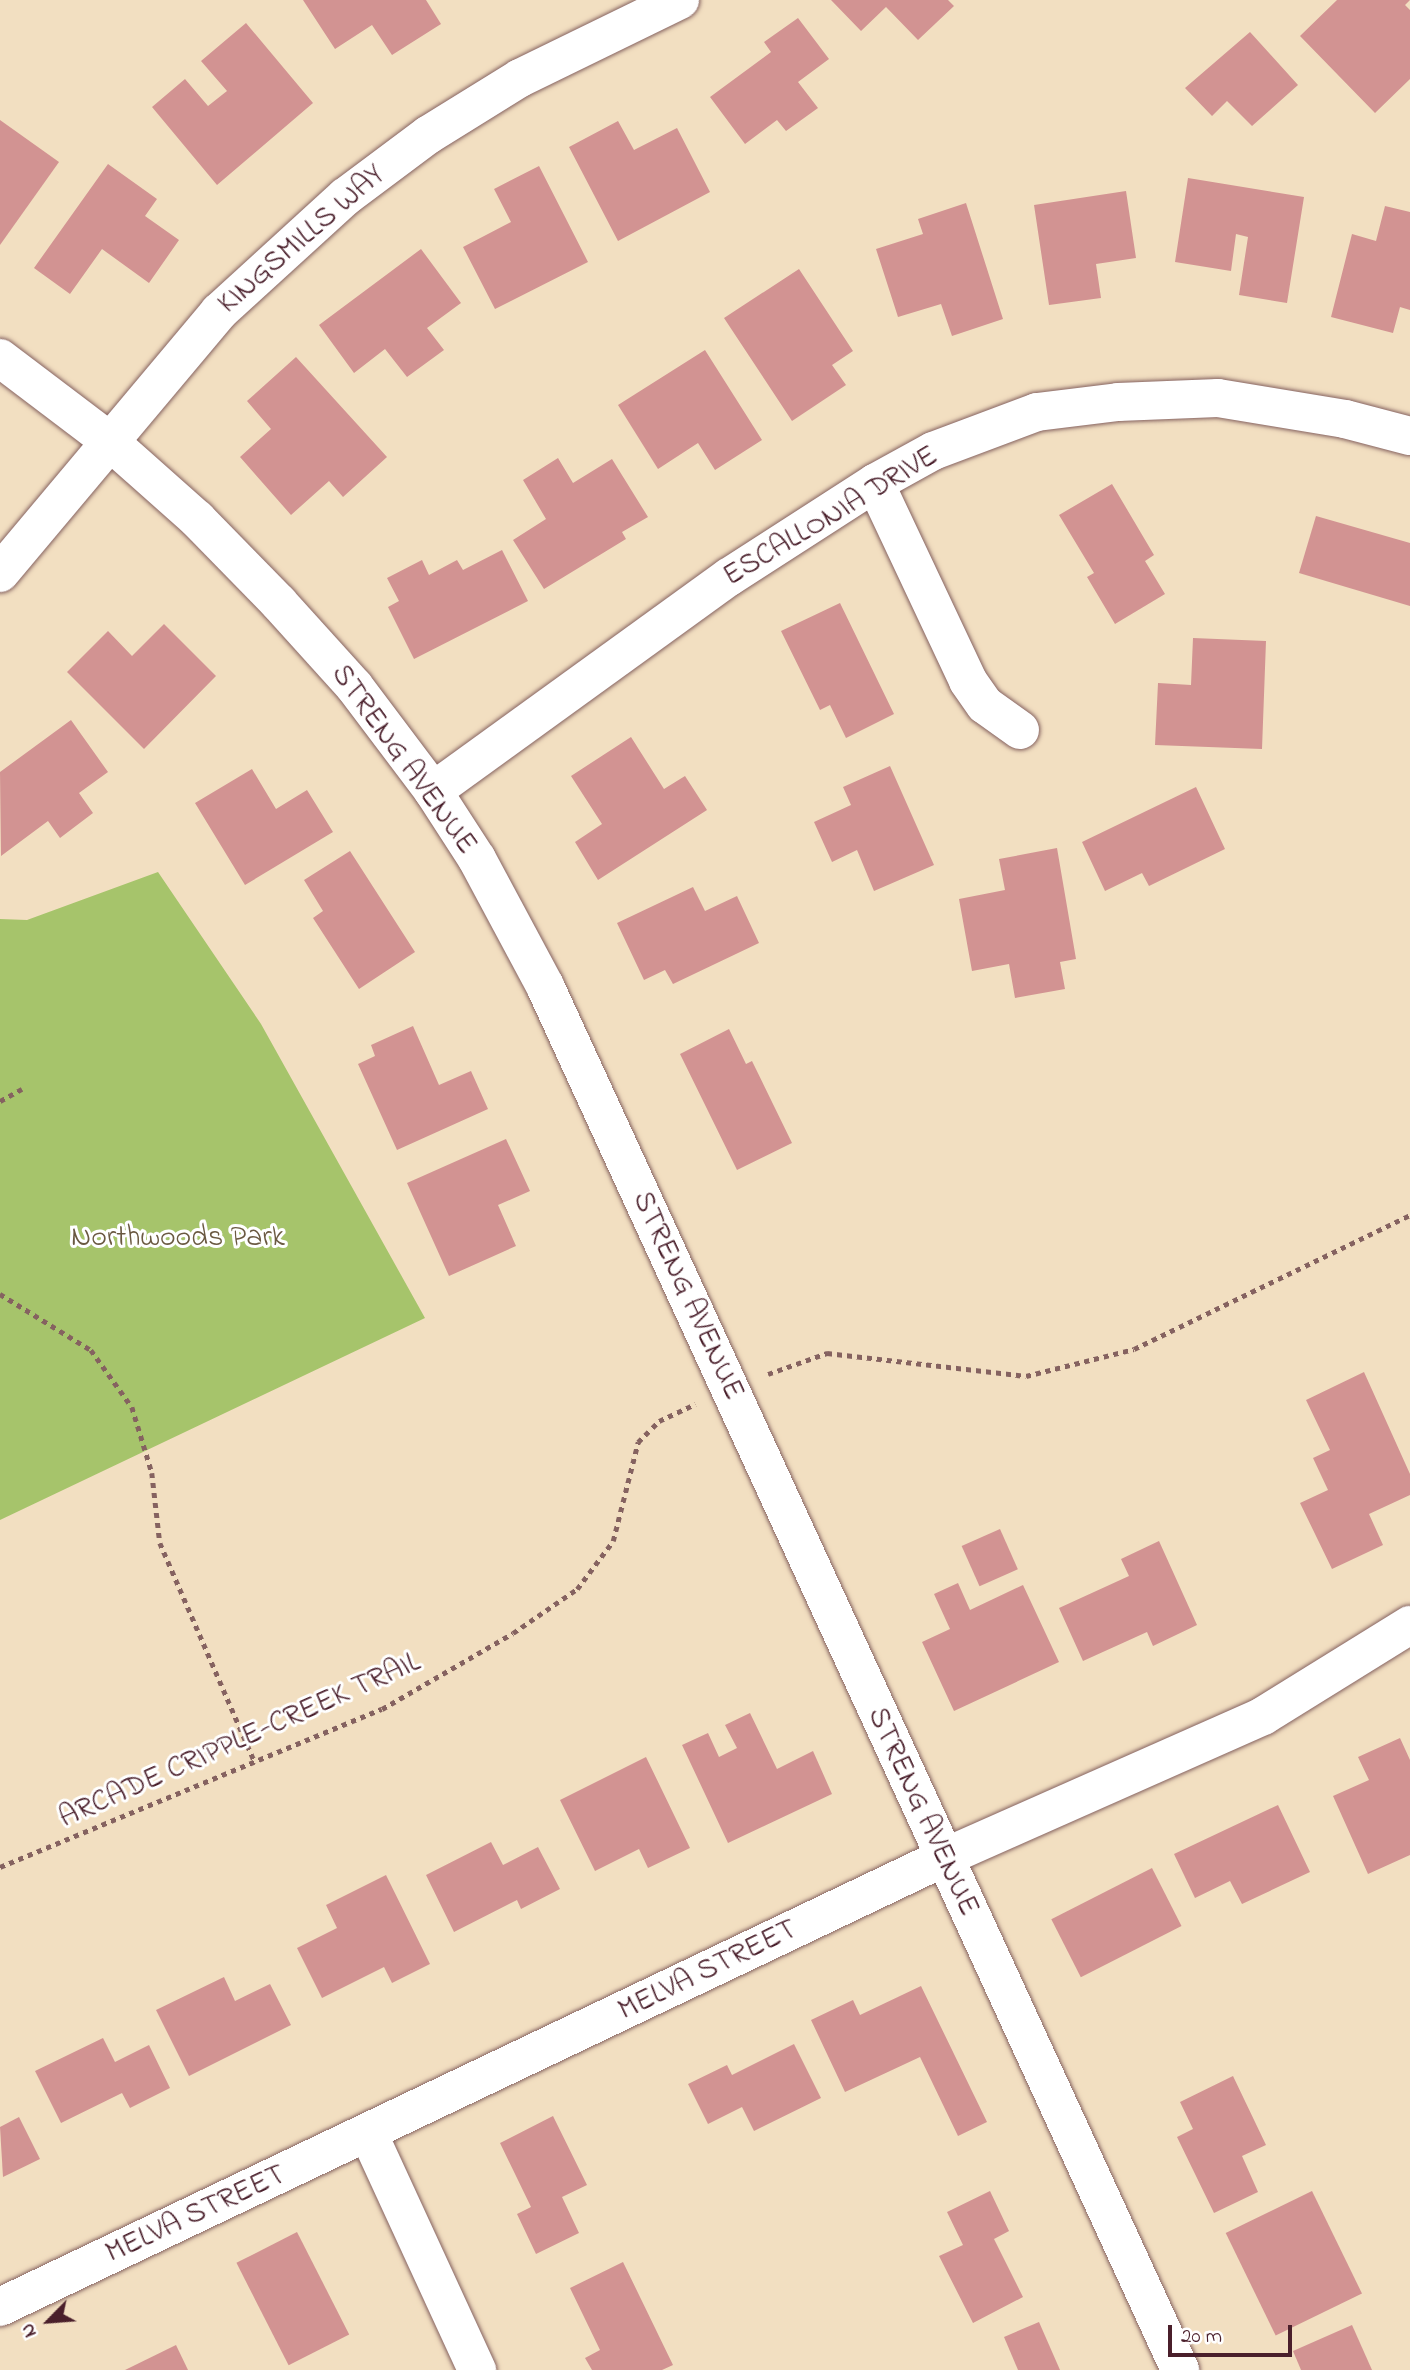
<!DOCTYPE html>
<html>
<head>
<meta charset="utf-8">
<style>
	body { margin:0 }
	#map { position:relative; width:1410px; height:2370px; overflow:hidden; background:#f2dfc1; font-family:"Indie Flower",sans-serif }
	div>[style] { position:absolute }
	.green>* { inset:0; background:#a6c46b }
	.building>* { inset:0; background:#d29392; transform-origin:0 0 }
	.path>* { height:4.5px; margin-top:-2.25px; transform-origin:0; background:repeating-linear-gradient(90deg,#856260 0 5px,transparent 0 10px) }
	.roads { filter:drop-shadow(0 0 2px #856260) drop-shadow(0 0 2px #856260) }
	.minor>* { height:38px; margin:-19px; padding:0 19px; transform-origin:19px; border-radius:19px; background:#fff }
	span { translate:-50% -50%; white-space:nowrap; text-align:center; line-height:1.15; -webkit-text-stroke:6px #fff; paint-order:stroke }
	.street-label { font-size:30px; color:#4a1f2b }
	.park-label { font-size:30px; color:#6a5941 }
	.north { position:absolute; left:14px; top:2286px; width:70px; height:70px; -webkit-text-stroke:5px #fff; paint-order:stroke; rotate:245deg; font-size:19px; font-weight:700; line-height:28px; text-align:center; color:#4a1f2b }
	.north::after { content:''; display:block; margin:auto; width:24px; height:32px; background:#4a1f2b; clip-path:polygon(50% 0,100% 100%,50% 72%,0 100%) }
	.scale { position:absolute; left:1168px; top:2325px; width:124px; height:32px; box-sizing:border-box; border:4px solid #4a1f2b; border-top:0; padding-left:9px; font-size:21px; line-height:24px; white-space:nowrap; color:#4a1f2b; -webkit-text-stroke:5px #fff; paint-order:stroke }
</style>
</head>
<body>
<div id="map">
	<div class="green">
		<i style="clip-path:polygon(158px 872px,261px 1024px,425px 1318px,0 1520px,0 919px,27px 920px)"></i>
	</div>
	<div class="building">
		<i style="clip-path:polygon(303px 0,426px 0,441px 24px,392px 55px,372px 25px,335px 49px)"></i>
		<i style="clip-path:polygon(831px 0,948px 0,954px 6px,918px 40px,886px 7px,861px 31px)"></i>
		<i style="clip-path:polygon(1337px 0,1410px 0,1405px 5px,1410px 10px,1410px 79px,1375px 113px,1300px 36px)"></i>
		<i style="clip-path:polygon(798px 18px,829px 59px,798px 82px,818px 108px,786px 131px,777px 120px,745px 144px,710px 97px,771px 52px,764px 42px)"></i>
		<i style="clip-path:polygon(246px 23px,313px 103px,217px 185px,152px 107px,185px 79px,208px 106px,227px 91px,201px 61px)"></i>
		<i style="clip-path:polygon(1250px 32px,1298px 85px,1252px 126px,1227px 101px,1212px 116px,1185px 88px)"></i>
		<i style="clip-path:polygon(0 120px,59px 162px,0 245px)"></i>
		<i style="clip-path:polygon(618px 121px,634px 150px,677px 128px,710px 192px,618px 241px,569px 147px)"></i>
		<i style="clip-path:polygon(108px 164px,157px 199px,145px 216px,179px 240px,149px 283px,102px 249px,70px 294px,34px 268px)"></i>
		<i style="clip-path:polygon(539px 166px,588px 262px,495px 309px,463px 247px,511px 222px,494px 189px)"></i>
		<i style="clip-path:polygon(1188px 178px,1304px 197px,1287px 303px,1239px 295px,1248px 237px,1236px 234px,1231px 271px,1175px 262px)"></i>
		<i style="clip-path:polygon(1126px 191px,1136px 258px,1096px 264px,1101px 298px,1049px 305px,1034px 205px)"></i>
		<i style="clip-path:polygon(966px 203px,1003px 319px,952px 336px,941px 304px,898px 317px,876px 249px,923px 234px,918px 219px)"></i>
		<i style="clip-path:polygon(1385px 206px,1410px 212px,1410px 310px,1400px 307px,1393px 333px,1331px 317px,1352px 234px,1376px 241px)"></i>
		<i style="clip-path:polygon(421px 249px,461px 303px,427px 328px,444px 350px,407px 377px,385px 349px,354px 373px,319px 325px)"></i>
		<i style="clip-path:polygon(799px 269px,853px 351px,832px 365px,846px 385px,792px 421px,724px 318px)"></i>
		<i style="clip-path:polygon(705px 350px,762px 440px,715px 470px,698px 443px,658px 469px,618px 405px)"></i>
		<i style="clip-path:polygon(296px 357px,387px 457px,343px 497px,329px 481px,291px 515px,240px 457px,271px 429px,247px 401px)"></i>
		<i style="clip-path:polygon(558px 458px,573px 483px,612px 459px,648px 517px,622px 532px,626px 539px,544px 589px,513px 540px,546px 519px,523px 480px)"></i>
		<i style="clip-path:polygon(1112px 484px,1154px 555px,1145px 561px,1165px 594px,1115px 624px,1087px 577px,1094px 573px,1059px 515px)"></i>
		<i style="clip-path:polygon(1316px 516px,1410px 543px,1410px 606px,1299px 573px)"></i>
		<i style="clip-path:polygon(502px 550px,528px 601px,414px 659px,388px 607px,399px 601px,387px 578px,422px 560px,429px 575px,457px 560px,463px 570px)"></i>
		<i style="clip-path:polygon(840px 603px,894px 714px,846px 738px,830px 705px,820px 710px,781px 631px)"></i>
		<i style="clip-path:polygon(164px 624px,216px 676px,144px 749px,67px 672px,108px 631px,132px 656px)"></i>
		<i style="clip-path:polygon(1193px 638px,1266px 641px,1262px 749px,1155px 745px,1158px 683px,1191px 685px)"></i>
		<i style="clip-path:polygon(71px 720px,108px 772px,79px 793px,93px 813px,60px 838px,48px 821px,1px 856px,0 772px)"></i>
		<i style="clip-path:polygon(631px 737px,664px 789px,685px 776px,707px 810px,598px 880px,575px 842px,602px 824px,571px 776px)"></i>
		<i style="clip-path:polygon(890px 766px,934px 865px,874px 891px,857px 850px,832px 862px,814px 822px,851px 805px,843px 787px)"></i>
		<i style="clip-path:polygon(252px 769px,276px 809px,307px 790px,333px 832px,245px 885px,195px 803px)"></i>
		<i style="clip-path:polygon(1196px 787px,1225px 849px,1149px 886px,1142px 873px,1105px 891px,1082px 842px)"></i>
		<i style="clip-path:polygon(1057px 848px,1076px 959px,1060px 962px,1065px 989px,1015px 998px,1009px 964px,972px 971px,959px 899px,1005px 890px,999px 859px)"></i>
		<i style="clip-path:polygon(350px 851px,415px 952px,359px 989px,313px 918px,323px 911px,304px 880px)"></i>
		<i style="clip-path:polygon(693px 887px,705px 911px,737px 896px,759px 943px,673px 984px,665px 970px,644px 980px,617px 923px)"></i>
		<i style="clip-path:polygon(413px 1026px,439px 1085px,471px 1071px,488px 1109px,397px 1150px,358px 1064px,375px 1056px,371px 1045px)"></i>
		<i style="clip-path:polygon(729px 1029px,746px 1064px,752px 1061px,792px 1143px,737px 1170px,680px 1054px)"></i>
		<i style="clip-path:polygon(506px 1139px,530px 1191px,498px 1205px,516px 1246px,449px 1276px,407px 1183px)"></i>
		<i style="clip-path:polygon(1364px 1372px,1410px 1474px,1410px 1495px,1369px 1514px,1383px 1545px,1332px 1569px,1300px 1503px,1328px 1490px,1313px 1458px,1330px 1450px,1306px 1400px)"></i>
		<i style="left:1000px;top:1529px;width:44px;height:42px;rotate:66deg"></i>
		<i style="clip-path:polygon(1159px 1541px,1197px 1625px,1153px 1646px,1147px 1632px,1083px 1661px,1059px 1608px,1129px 1576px,1121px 1559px)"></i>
		<i style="clip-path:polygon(958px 1583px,970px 1610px,1023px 1585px,1059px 1662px,954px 1711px,922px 1642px,950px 1629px,934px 1594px)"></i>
		<i style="clip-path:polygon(750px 1713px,777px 1769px,813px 1751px,832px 1794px,728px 1843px,682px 1745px,708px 1733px,719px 1757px,737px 1748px,725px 1725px)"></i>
		<i style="clip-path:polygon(1400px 1738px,1410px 1760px,1410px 1855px,1368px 1874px,1333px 1796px,1369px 1780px,1358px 1757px)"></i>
		<i style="clip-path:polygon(646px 1757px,690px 1848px,648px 1868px,639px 1849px,595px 1871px,560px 1800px)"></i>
		<i style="clip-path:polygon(1278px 1805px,1310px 1872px,1242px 1904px,1230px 1881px,1195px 1898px,1174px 1854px)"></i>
		<i style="clip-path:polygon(491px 1842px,503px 1865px,538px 1847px,560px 1889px,521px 1909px,517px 1900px,454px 1932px,426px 1875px)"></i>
		<i style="left:1152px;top:1868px;width:65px;height:113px;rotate:63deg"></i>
		<i style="clip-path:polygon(386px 1875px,430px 1964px,392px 1983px,384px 1967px,322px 1998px,297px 1948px,337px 1928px,326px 1905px)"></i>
		<i style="clip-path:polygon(224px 1977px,235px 2001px,270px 1984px,291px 2025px,189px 2076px,156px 2010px)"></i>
		<i style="clip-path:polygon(921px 1986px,987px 2122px,958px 2136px,920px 2057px,845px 2092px,811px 2020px,853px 2000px,860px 2015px)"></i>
		<i style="clip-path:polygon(103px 2038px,115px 2062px,149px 2045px,170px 2088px,130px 2108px,122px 2093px,61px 2123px,35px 2071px)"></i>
		<i style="clip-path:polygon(794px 2044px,821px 2098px,754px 2131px,742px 2107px,708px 2124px,688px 2084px,727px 2065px,732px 2075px)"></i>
		<i style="clip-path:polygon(1233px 2076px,1266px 2145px,1242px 2156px,1258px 2192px,1214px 2213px,1177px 2137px,1193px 2129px,1180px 2102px)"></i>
		<i style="clip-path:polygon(553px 2116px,587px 2185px,562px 2197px,579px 2233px,536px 2254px,517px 2214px,531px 2207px,500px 2143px)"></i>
		<i style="clip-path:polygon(19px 2117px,40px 2159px,3px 2177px,0 2127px)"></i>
		<i style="clip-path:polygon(990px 2191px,1009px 2231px,994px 2239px,1023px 2297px,973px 2323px,939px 2256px,963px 2245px,947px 2212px)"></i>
		<i style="left:1312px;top:2191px;width:114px;height:96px;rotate:64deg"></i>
		<i style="left:297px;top:2232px;width:115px;height:68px;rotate:63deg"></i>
		<i style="clip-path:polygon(623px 2262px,673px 2365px,662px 2370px,592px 2370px,585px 2358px,600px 2350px,570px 2288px)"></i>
		<i style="clip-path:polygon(1039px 2322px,1060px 2370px,1018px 2370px,1004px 2337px)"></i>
		<i style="clip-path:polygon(1352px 2325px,1372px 2370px,1301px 2370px,1293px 2351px)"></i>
		<i style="clip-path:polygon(176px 2345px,188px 2370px,125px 2370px)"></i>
	</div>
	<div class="path">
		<i style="left:0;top:1101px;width:25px;rotate:-29deg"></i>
		<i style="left:0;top:1294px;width:107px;rotate:31.6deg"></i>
		<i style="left:91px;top:1350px;width:70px;rotate:54.3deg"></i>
		<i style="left:132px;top:1407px;width:69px;rotate:73.1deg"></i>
		<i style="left:152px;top:1473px;width:70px;rotate:83.5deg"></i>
		<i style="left:160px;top:1543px;width:240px;rotate:66.6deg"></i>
		<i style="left:768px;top:1374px;width:63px;rotate:-19.6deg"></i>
		<i style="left:827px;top:1353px;width:200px;rotate:6.6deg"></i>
		<i style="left:1026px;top:1376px;width:111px;rotate:-14deg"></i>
		<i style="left:1134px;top:1349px;width:307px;rotate:-25.9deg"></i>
		<i style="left:0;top:1867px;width:413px;rotate:-22.5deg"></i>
		<i style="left:382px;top:1709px;width:151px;rotate:-30.1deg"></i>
		<i style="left:513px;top:1633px;width:78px;rotate:-34.5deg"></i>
		<i style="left:577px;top:1589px;width:60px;rotate:-53.1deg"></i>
		<i style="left:613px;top:1541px;width:102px;rotate:-75.8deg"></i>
		<i style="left:638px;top:1442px;width:30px;rotate:-45deg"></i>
		<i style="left:659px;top:1421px;width:40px;rotate:-25deg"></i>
	</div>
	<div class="roads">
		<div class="minor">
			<i style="left:0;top:358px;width:136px;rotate:37.2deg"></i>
			<i style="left:108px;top:440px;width:119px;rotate:41.6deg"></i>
			<i style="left:197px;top:519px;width:117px;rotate:45.7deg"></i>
			<i style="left:279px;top:603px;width:112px;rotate:47.9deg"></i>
			<i style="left:354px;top:686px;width:131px;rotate:53deg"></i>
			<i style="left:433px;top:791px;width:81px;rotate:57.1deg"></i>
			<i style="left:477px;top:859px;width:144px;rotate:61.8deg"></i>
			<i style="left:545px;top:986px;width:1523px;rotate:65.35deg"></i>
			<i style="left:875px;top:483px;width:219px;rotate:64.8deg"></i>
			<i style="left:968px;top:681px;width:29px;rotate:55deg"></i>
			<i style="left:985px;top:705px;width:43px;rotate:35.5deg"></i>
			<i style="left:0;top:573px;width:341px;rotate:-50deg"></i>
			<i style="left:219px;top:312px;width:171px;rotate:-42.4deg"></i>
			<i style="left:345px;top:197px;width:104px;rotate:-36.8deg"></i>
			<i style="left:428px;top:135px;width:108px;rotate:-31.8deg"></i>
			<i style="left:520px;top:78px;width:178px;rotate:-26deg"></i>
			<i style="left:433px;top:791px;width:365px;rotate:-35.9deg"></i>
			<i style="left:729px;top:577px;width:174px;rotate:-32.8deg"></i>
			<i style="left:875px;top:483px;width:66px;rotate:-28.9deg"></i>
			<i style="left:933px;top:451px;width:111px;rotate:-20.6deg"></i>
			<i style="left:1037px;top:412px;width:82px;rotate:-7deg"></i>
			<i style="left:1118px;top:402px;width:100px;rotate:-2.3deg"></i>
			<i style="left:1218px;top:398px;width:129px;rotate:9.4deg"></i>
			<i style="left:1345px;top:419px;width:67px;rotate:14.7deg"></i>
			<i style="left:369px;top:2135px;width:259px;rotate:65.3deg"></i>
			<i style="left:0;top:2307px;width:1044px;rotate:-25.46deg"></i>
			<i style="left:943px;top:1858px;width:350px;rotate:-23.9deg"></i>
			<i style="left:1263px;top:1716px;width:173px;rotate:-31.8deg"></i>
		</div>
	</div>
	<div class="street-label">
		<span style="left:302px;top:240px;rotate:-41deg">KINGSMILLS WAY</span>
		<span style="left:831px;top:517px;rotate:-31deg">ESCALLONIA DRIVE</span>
		<span style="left:403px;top:760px;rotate:54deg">STRENG AVENUE</span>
		<span style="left:687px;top:1296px;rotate:65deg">STRENG AVENUE</span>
		<span style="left:240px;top:1741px;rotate:-24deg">ARCADE CRIPPLE-CREEK TRAIL</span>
		<span style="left:922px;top:1812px;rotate:65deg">STRENG AVENUE</span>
		<span style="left:708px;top:1971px;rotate:-26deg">MELVA STREET</span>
		<span style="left:196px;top:2215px;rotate:-25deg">MELVA STREET</span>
	</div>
	<div class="park-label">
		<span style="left:178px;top:1238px">Northwoods Park</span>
	</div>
	<div class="north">N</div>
	<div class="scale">20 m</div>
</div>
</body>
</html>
